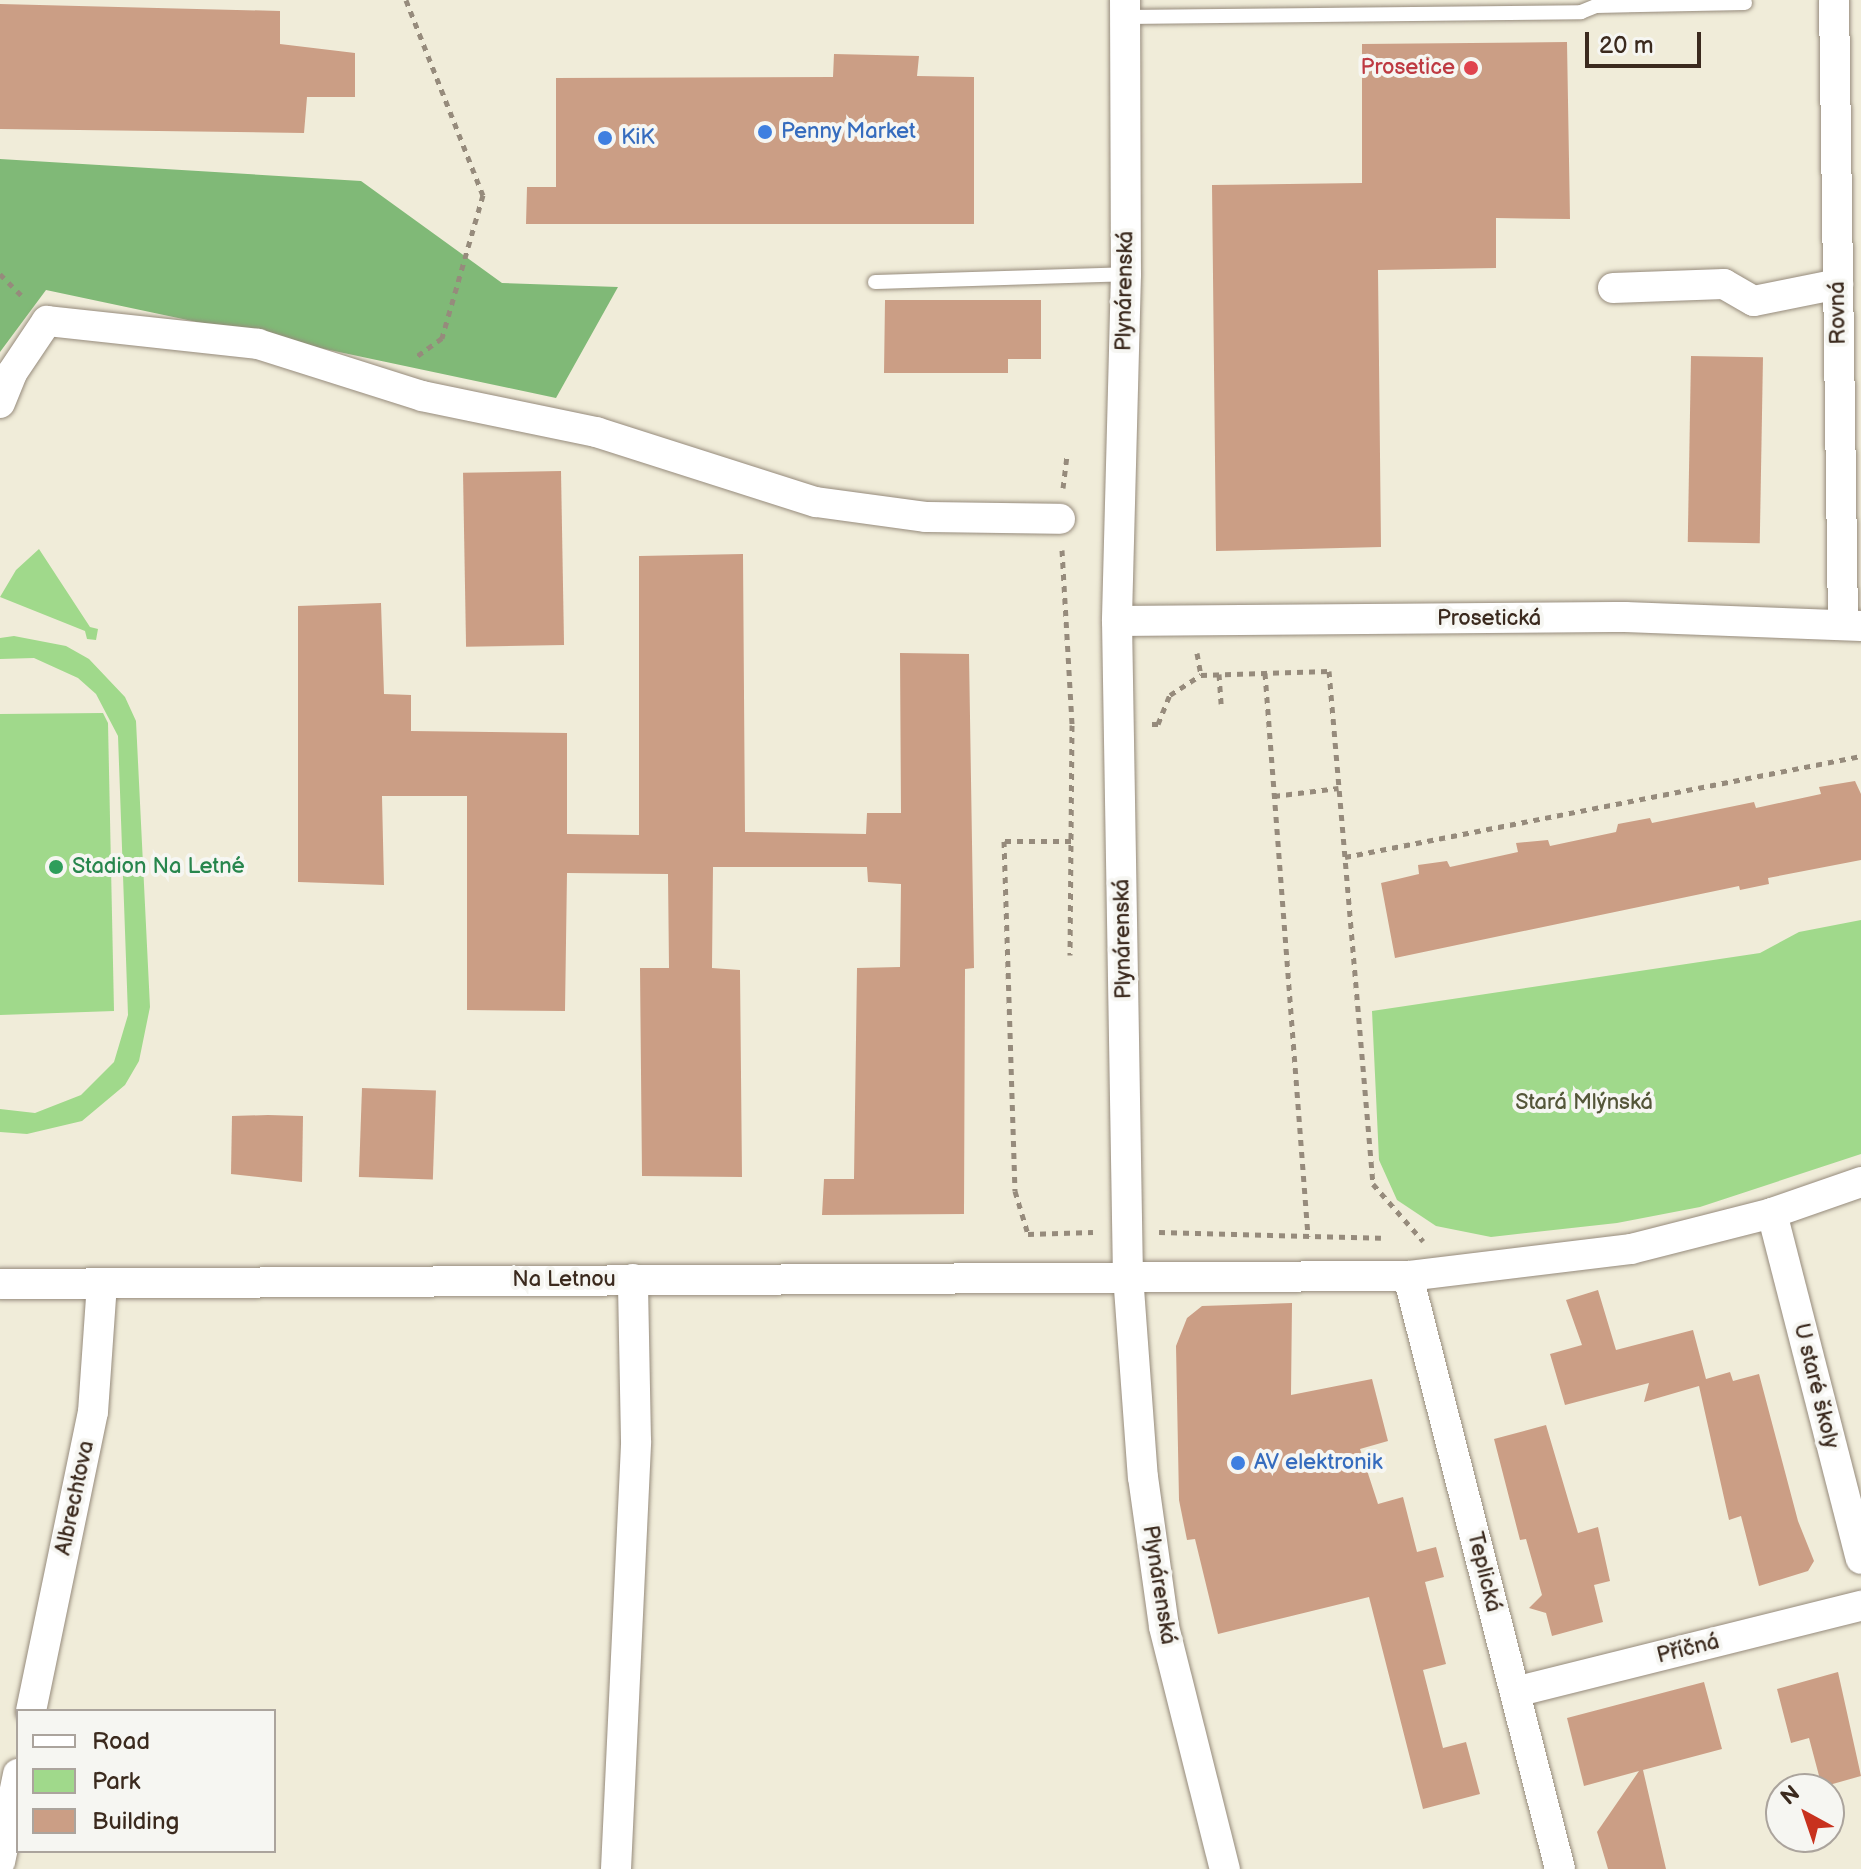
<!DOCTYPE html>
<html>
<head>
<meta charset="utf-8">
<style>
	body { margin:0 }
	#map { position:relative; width:1861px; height:1869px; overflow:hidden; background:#f0ecd9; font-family:"Balsamiq Sans",sans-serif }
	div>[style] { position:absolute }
	.green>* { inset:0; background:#a0d98b }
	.forest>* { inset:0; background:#80b977 }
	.building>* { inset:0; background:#cb9e85; transform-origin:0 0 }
	.path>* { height:5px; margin-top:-2.5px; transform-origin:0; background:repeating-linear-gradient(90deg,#968b7c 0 6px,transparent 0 12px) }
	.roads { filter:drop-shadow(0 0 2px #968b7c) drop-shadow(0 0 2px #968b7c) }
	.lane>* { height:14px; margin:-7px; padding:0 7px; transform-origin:7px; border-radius:7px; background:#fff }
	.street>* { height:30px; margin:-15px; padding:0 15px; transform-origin:15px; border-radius:15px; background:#fff }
	.dots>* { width:22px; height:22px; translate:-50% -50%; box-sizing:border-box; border:4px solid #f6f6f2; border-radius:50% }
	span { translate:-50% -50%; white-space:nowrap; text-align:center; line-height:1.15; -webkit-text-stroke:8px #f6f6f2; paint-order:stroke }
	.health-label { font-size:22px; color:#be3a42 }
	.right { translate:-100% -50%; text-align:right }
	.shop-label { font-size:22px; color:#366cbe }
	.left { translate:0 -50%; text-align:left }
	.street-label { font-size:22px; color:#3b2a1e }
	.leisure-label { font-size:22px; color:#27864d }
	.park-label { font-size:22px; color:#545639 }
	.legend { position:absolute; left:16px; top:1709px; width:260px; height:144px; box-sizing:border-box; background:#f6f6f2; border:2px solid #aba49d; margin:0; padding:10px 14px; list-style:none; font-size:24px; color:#3b2a1e }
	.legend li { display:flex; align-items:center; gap:16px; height:40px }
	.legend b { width:40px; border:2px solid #aba49d }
	.north { position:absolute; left:1765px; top:1773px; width:80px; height:80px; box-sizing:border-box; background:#f6f6f2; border:2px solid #aba49d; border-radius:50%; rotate:320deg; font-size:22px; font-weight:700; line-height:32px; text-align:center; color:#3b2a1e }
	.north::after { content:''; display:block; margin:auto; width:28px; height:36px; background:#c8321e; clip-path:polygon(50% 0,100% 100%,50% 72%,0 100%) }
	.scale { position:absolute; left:1585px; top:32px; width:116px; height:36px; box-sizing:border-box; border:4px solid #3b2a1e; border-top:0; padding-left:10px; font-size:24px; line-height:28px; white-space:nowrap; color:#3b2a1e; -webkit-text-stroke:6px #f6f6f2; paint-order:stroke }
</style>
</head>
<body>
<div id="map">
	<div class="green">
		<i style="clip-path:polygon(39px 549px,90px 627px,98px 629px,96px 640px,87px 639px,85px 631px,0 597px,16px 570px)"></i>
		<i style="clip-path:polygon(14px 636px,66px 646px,89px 659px,125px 697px,136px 721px,150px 1007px,139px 1061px,125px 1085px,82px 1121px,27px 1134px,0 1132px,0 1109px,35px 1113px,81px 1095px,114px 1062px,128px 1015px,118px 736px,96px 694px,78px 678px,34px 658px,0 659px,0 638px)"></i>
		<i style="clip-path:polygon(103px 713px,108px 723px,114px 1011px,0 1015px,0 714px)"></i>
		<i style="clip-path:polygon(1861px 920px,1861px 1154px,1700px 1207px,1617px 1223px,1491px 1237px,1436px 1226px,1397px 1200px,1379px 1160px,1372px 1011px,1760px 953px,1799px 932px)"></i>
	</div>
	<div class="forest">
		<i style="clip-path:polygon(0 159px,361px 181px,502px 283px,618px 287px,556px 398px,46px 290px,0 352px)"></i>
	</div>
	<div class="building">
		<i style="clip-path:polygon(0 4px,280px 11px,280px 44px,355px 53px,355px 97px,307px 97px,304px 133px,0 129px)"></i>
		<i style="clip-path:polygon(1567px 42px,1570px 219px,1496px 218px,1496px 268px,1378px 270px,1381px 547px,1216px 551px,1212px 185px,1362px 183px,1362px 44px)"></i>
		<i style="clip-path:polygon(834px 54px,919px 56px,917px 76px,974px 77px,974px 224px,526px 224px,527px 187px,556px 187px,556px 78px,833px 77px)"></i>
		<i style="clip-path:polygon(885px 300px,1041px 300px,1041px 359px,1008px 359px,1008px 373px,884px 373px)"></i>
		<i style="left:1691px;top:356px;width:72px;height:186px;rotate:1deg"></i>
		<i style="left:561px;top:471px;width:174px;height:98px;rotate:89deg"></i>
		<i style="clip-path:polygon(743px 554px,745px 832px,866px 834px,867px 813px,901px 813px,900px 653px,969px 654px,974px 968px,965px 969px,964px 1214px,822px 1215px,824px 1179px,854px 1179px,857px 968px,900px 967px,901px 884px,868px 882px,867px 867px,713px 867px,712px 968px,740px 970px,742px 1177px,642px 1176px,640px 968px,669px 968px,668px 874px,567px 873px,565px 1011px,467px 1010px,467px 796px,382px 796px,384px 885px,298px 882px,298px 606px,381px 603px,384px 694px,411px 695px,411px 731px,567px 733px,567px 834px,639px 835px,639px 556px)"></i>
		<i style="clip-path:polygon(1855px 781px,1861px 794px,1861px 860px,1768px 878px,1769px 884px,1740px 890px,1739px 886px,1395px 958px,1381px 883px,1419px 874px,1418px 865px,1447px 861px,1450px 867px,1518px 852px,1516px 843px,1548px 840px,1550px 846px,1616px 832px,1618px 824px,1650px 818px,1652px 823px,1754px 802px,1756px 808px,1821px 794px,1819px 787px)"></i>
		<i style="left:362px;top:1088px;width:74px;height:89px;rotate:2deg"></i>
		<i style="clip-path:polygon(268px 1115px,303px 1116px,302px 1182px,231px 1174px,232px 1116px)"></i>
		<i style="clip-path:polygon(1598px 1290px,1616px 1350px,1693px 1330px,1706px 1379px,1730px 1372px,1733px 1381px,1759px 1374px,1798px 1521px,1814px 1561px,1808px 1571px,1759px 1586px,1741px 1516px,1729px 1520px,1699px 1386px,1644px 1402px,1649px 1383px,1565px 1405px,1550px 1354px,1582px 1345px,1566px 1300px)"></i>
		<i style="clip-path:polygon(1292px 1303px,1291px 1395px,1372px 1379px,1388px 1441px,1360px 1449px,1378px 1504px,1403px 1497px,1417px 1552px,1436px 1547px,1444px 1577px,1425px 1582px,1446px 1664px,1423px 1670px,1443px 1748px,1466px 1742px,1480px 1794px,1423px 1809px,1369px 1597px,1218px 1634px,1195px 1539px,1187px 1540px,1179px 1500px,1176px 1346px,1187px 1318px,1202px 1306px)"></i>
		<i style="clip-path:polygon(1546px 1425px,1578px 1533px,1598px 1527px,1610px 1581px,1594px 1585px,1603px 1622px,1552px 1636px,1546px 1613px,1529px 1608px,1542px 1595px,1526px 1539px,1520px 1540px,1494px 1439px)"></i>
		<i style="clip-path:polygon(1838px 1672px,1861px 1776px,1822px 1787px,1809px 1738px,1791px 1743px,1777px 1689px)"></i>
		<i style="clip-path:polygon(1704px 1682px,1722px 1749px,1643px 1770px,1666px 1869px,1608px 1869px,1597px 1832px,1639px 1771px,1584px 1786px,1567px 1718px)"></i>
	</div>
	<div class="path">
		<i style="left:406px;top:0;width:210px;rotate:68.5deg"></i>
		<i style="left:483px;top:195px;width:149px;rotate:106deg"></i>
		<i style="left:442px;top:338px;width:32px;rotate:144deg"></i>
		<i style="left:0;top:274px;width:34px;rotate:45deg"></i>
		<i style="left:1063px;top:488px;width:31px;rotate:-83deg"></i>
		<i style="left:1062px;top:550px;width:175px;rotate:86.7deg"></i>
		<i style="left:1072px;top:725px;width:230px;rotate:90.5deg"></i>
		<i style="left:1197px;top:653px;width:22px;rotate:80deg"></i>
		<i style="left:1201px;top:675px;width:128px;rotate:-1.8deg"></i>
		<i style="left:1329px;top:671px;width:515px;rotate:85.1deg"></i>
		<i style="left:1373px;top:1184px;width:76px;rotate:48.7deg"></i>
		<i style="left:1265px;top:673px;width:565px;rotate:85.63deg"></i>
		<i style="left:1219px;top:674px;width:30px;rotate:86deg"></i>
		<i style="left:1152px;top:724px;width:6px"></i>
		<i style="left:1158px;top:724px;width:31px;rotate:-68deg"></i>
		<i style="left:1170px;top:695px;width:37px;rotate:-33deg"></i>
		<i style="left:1274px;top:796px;width:65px;rotate:-7deg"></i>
		<i style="left:1071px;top:841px;width:67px;rotate:180deg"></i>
		<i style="left:1004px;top:841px;width:350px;rotate:88.2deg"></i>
		<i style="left:1015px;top:1191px;width:45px;rotate:73.2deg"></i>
		<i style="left:1028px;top:1234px;width:65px;rotate:-1.8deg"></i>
		<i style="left:1345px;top:857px;width:526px;rotate:-11.07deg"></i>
		<i style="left:1159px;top:1232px;width:222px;rotate:1.5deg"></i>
	</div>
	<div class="roads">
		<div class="lane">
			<i style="left:1126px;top:17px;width:455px;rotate:-0.6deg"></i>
			<i style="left:1581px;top:12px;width:16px;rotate:-22deg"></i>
			<i style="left:1596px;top:6px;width:149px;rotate:-1.2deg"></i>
			<i style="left:875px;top:282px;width:251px;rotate:-1.8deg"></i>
		</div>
		<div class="street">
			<i style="left:1125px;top:0;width:274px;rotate:89.8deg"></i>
			<i style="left:1126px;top:274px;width:347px;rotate:91.5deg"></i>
			<i style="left:1117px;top:621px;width:654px;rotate:89.04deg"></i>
			<i style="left:1128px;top:1275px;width:203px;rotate:85.8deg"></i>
			<i style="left:1143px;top:1477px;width:151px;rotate:82deg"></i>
			<i style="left:1164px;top:1627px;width:250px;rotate:75.9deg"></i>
			<i style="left:1834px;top:0;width:625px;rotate:89.17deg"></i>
			<i style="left:1613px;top:288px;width:111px;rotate:-2.1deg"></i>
			<i style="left:1724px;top:284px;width:34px;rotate:30deg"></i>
			<i style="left:1754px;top:301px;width:86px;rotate:-11.4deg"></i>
			<i style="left:0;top:403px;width:32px;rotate:-68deg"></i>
			<i style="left:12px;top:373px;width:63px;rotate:-56.1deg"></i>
			<i style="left:47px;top:321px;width:212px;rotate:6.2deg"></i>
			<i style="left:258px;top:344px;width:172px;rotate:17.6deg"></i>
			<i style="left:422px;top:396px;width:178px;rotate:11.7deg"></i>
			<i style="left:596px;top:432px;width:231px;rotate:17.7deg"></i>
			<i style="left:816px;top:502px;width:110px;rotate:7.8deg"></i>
			<i style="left:925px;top:517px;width:135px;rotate:0.8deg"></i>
			<i style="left:1117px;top:621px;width:508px;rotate:-0.45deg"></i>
			<i style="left:1625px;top:617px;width:236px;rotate:2.2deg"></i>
			<i style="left:1772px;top:1213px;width:357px;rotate:75.6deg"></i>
			<i style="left:1408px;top:1276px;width:612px;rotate:75.62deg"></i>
			<i style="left:0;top:1284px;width:1408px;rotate:-0.33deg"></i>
			<i style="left:1408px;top:1276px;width:225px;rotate:-6.9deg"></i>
			<i style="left:1631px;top:1249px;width:146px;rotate:-14.3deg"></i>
			<i style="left:1772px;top:1213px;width:94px;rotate:-19.2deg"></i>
			<i style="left:1515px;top:1692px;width:357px;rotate:-14deg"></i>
			<i style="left:31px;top:1711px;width:305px;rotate:-78.3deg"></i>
			<i style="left:93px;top:1412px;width:129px;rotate:-86deg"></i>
			<i style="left:0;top:1862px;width:90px;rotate:-78.4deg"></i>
			<i style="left:616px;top:1869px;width:428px;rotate:-87.3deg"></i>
			<i style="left:636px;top:1441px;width:162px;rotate:-91.1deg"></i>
		</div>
	</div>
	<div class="dots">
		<i style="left:1471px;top:68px;background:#e0444e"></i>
		<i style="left:765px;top:132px;background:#3f7fe0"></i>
		<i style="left:605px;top:138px;background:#3f7fe0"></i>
		<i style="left:56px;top:867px;background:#2e9e5b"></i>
		<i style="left:1238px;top:1463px;background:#3f7fe0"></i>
	</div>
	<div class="health-label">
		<span class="right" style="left:1455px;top:68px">Prosetice</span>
	</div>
	<div class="shop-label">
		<span class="left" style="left:781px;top:132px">Penny Market</span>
		<span class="left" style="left:621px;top:138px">KiK</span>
		<span class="left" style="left:1254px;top:1463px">AV elektronik</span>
	</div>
	<div class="street-label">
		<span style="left:1125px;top:291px;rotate:-89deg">Plynárenská</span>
		<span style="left:1838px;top:313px;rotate:-91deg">Rovná</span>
		<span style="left:1489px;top:619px">Prosetická</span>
		<span style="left:1123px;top:939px;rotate:-91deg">Plynárenská</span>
		<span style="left:564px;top:1280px">Na Letnou</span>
		<span style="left:1816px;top:1386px;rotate:76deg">U staré školy</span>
		<span style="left:75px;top:1498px;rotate:-78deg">Albrechtova</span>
		<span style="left:1484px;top:1572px;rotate:76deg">Teplická</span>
		<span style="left:1159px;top:1585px;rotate:81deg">Plynárenská</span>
		<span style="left:1688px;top:1649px;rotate:-14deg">Příčná</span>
	</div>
	<div class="leisure-label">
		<span class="left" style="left:72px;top:867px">Stadion Na Letné</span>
	</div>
	<div class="park-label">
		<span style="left:1584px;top:1103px">Stará Mlýnská</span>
	</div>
	<ul class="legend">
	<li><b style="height:10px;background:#fff"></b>Road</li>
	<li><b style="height:22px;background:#a0d98b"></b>Park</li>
	<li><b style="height:22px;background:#cb9e85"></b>Building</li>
	</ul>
	<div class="north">N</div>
	<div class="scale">20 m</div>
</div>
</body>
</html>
